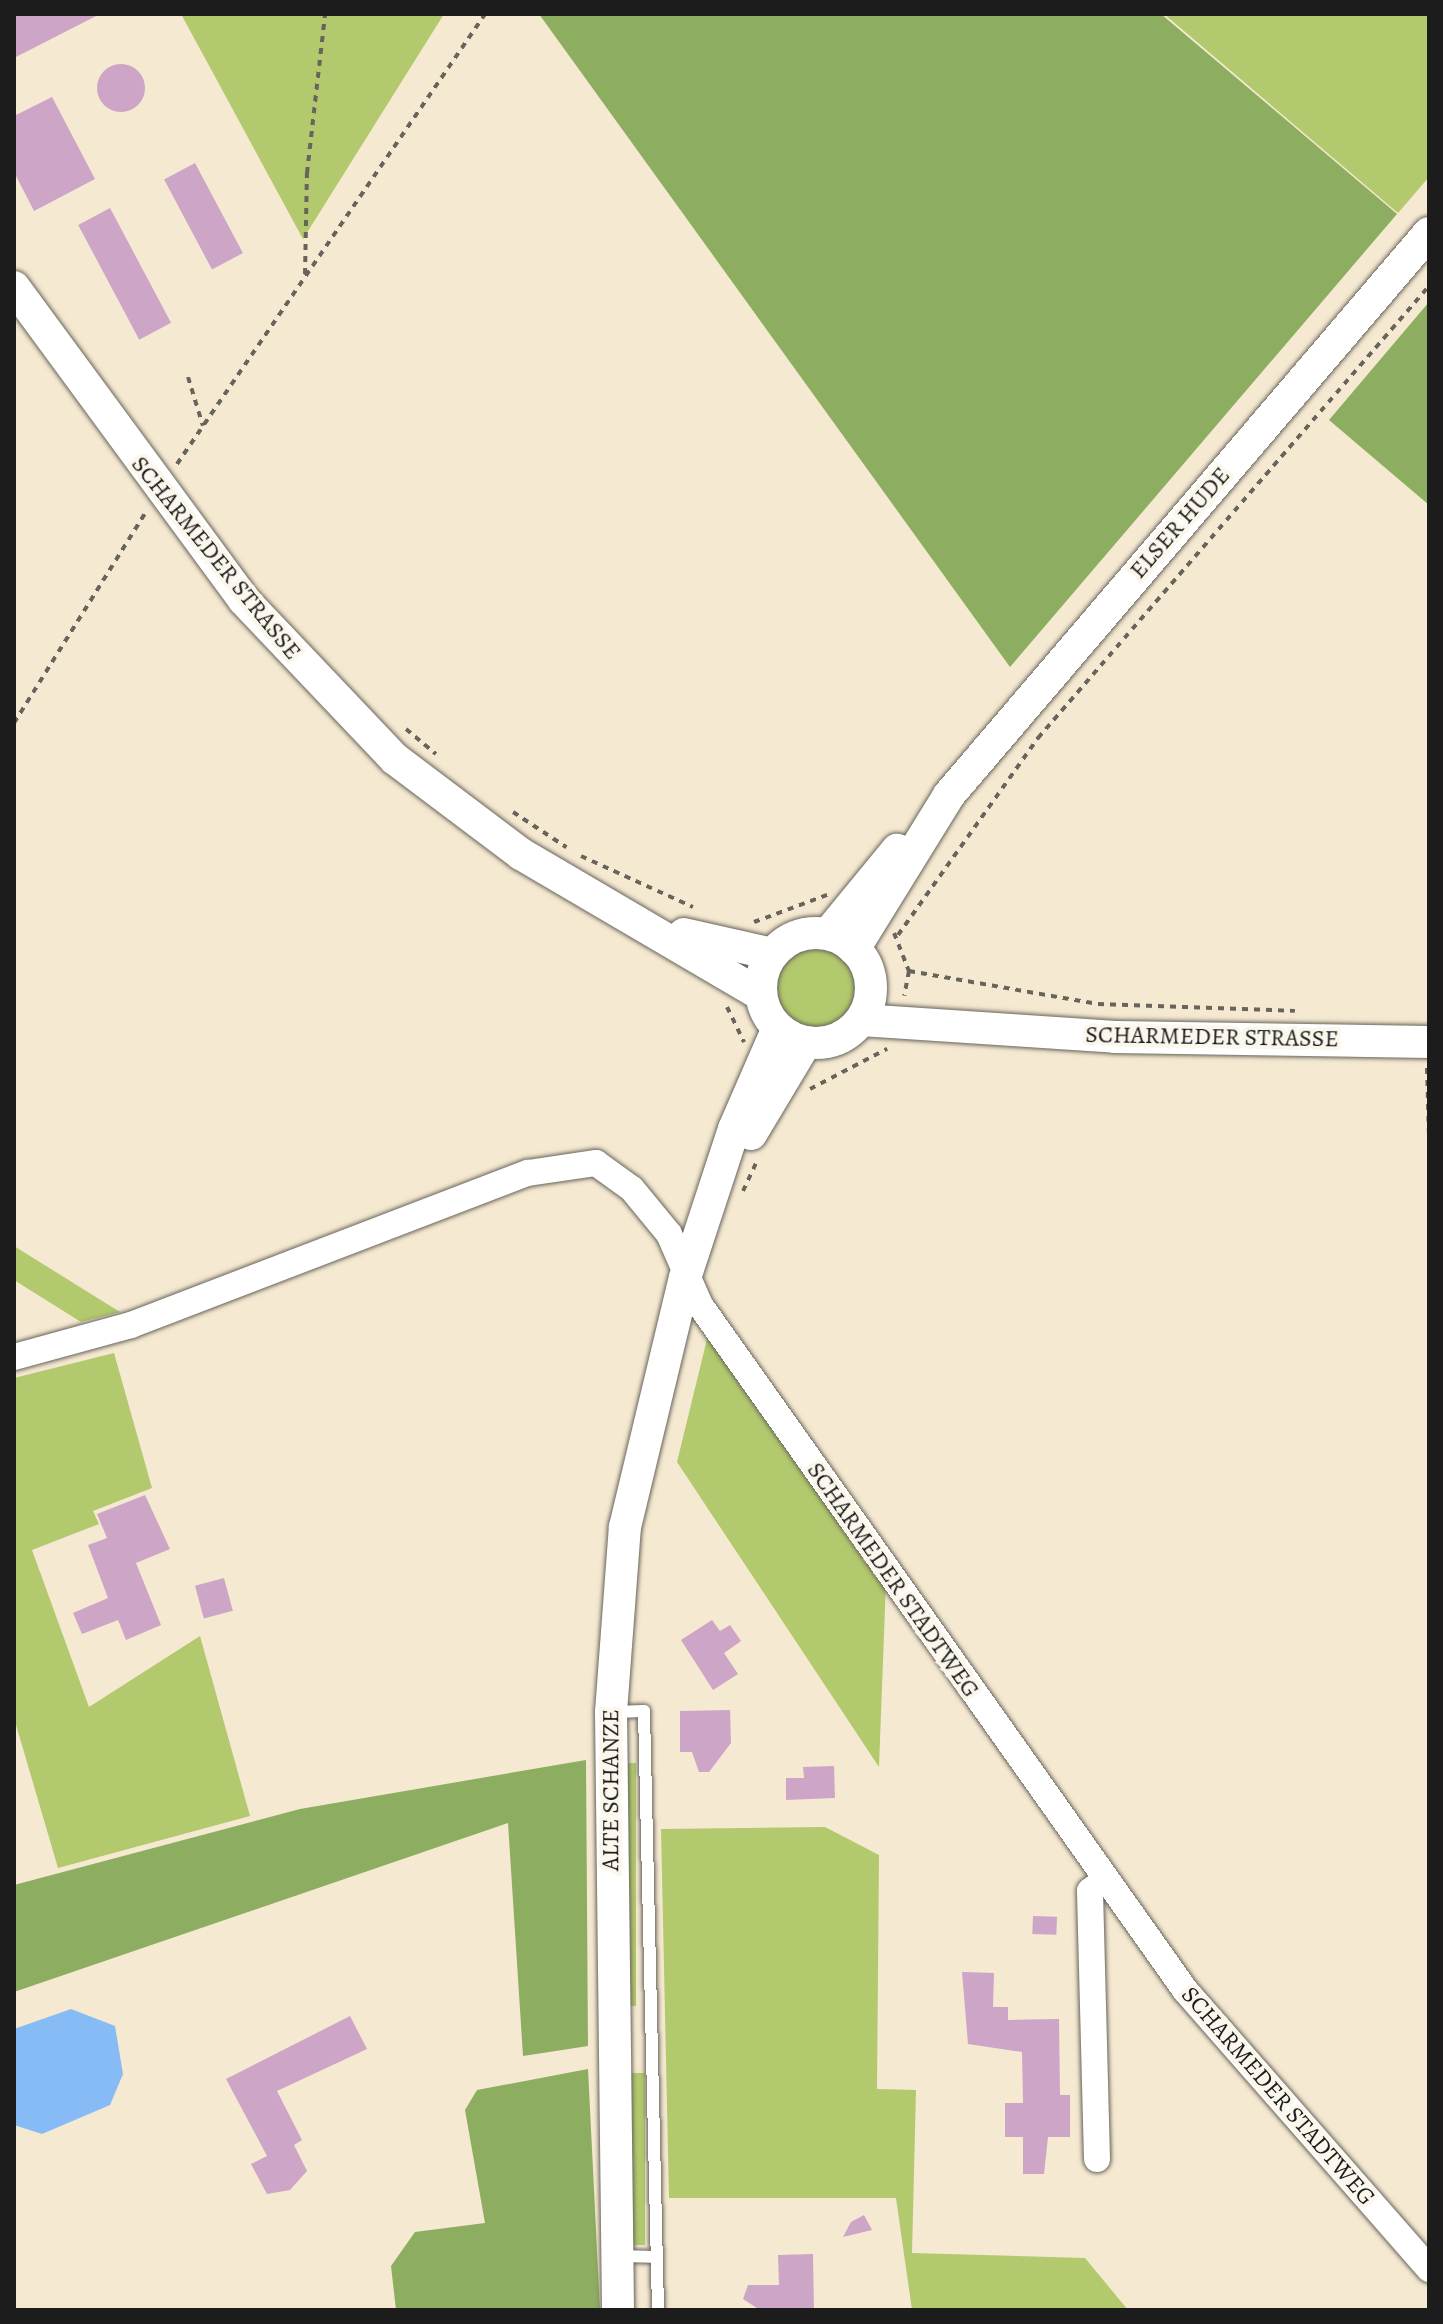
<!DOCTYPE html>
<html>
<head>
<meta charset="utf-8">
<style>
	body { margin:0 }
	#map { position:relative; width:1443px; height:2324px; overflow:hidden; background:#f5e9d1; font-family:Alegreya,serif }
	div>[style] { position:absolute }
	.green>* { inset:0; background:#b2c96d; transform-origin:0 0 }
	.round { border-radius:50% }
	.forest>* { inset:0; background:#8dad60 }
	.water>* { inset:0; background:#87bbf5 }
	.building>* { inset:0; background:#cda5c7; transform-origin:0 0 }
	.path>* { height:4px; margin-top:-2px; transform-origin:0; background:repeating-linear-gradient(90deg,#68645b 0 6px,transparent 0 12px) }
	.roads { filter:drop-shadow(0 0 2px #68645b) drop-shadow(0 0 2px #68645b) }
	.service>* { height:12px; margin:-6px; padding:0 6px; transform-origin:6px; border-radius:6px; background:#fff }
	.minor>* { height:26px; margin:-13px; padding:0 13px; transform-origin:13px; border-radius:13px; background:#fff }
	.tertiary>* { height:32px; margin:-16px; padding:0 16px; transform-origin:16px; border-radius:16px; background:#fff }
	.tertiary>.ring { margin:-16px; padding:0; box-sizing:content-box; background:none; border:32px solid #fff; border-radius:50% }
	span { translate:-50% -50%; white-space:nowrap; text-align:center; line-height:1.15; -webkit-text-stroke:8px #fbf7ec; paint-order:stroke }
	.street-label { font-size:24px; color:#1c1c1c }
	.frame { position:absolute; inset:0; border:16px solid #1c1c1c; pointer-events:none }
</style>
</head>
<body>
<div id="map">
	<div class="green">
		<i style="clip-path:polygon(181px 14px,444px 14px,303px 239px)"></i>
		<i style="clip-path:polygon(1164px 14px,1429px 14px,1429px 177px,1398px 213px)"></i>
		<i class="round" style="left:775px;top:948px;width:80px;height:80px"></i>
		<i style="clip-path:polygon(14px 1246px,120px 1312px,81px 1322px,14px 1280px)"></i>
		<i style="clip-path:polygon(708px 1335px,886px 1581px,879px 1767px,677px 1462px)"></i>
		<i style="clip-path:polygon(114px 1353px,152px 1488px,93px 1511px,99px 1524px,32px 1550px,89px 1707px,200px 1636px,250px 1816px,58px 1868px,14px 1718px,14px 1378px)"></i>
		<i style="left:628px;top:1763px;width:8px;height:243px"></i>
		<i style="clip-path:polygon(825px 1827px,879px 1855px,877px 2089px,916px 2090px,912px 2253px,1085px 2258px,1128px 2310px,912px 2310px,896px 2198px,669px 2198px,661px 1829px)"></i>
		<i style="left:629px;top:2073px;width:16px;height:172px"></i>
	</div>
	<div class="forest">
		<i style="clip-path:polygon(539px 14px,1161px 14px,1397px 214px,1010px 667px)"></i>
		<i style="clip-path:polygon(1429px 302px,1429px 505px,1329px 420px)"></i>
		<i style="clip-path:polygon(586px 1760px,588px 2046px,523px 2056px,508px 1823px,14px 1992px,14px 1885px,300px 1809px)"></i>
		<i style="clip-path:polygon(588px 2069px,600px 2310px,396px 2310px,391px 2266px,415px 2232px,485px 2223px,465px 2110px,477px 2090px)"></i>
	</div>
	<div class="water">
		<i style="clip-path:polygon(71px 2009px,115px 2026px,123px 2074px,110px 2105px,42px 2134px,14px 2125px,14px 2029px)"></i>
	</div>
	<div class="building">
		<i style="clip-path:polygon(14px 14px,100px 14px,14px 58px)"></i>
		<i class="round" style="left:97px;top:64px;width:48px;height:48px"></i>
		<i style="clip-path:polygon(52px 97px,95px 179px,34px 211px,14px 172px,14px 116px)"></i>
		<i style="left:195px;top:163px;width:102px;height:35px;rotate:62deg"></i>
		<i style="left:110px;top:208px;width:130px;height:36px;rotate:62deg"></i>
		<i style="clip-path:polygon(145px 1495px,170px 1549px,136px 1563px,161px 1625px,126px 1640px,118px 1620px,82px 1634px,73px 1613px,108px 1598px,88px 1545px,107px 1538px,97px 1514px)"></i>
		<i style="left:224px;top:1578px;width:34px;height:30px;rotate:75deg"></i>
		<i style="clip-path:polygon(712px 1620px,720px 1631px,730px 1625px,741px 1641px,724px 1653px,738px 1674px,713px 1690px,681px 1640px)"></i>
		<i style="clip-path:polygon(730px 1710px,731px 1743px,709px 1772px,699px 1772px,692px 1752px,680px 1752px,680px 1711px)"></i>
		<i style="clip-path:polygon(834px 1766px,835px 1798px,786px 1800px,786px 1778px,804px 1778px,803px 1767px)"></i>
		<i style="left:1033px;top:1916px;width:24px;height:18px;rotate:2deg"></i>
		<i style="clip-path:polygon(962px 1972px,994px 1973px,993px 2007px,1008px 2007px,1008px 2020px,1059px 2019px,1060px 2095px,1070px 2095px,1070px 2137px,1048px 2137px,1044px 2174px,1023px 2174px,1023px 2137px,1005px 2137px,1005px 2103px,1023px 2103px,1022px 2052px,968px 2044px)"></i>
		<i style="clip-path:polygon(350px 2016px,367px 2049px,277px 2091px,302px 2140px,294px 2145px,307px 2171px,290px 2190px,267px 2194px,251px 2164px,267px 2156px,226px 2079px)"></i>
		<i style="clip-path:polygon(864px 2215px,872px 2230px,843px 2237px,851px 2222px)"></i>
		<i style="clip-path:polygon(813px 2254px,814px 2310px,760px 2310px,743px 2299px,748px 2285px,779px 2285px,778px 2255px)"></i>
	</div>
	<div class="path">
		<i style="left:305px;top:274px;width:101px;rotate:-88.9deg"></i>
		<i style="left:307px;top:173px;width:160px;rotate:-83.5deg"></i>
		<i style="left:188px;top:377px;width:51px;rotate:73deg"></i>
		<i style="left:177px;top:464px;width:545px;rotate:-55.61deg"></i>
		<i style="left:14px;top:723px;width:249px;rotate:-58deg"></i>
		<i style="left:406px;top:729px;width:39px;rotate:40deg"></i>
		<i style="left:513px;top:812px;width:64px;rotate:33.4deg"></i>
		<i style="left:581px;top:856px;width:123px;rotate:24.5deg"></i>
		<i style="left:754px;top:922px;width:78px;rotate:-20.3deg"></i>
		<i style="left:894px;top:933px;width:41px;rotate:68.5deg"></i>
		<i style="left:909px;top:971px;width:25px;rotate:101deg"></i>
		<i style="left:898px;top:935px;width:242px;rotate:-54.6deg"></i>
		<i style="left:1038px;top:738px;width:598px;rotate:-49.14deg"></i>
		<i style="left:909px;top:971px;width:192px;rotate:9.9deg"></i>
		<i style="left:1098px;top:1004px;width:197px;rotate:2deg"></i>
		<i style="left:727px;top:1007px;width:39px;rotate:64deg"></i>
		<i style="left:1427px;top:1068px;width:68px;rotate:88.3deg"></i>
		<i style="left:810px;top:1089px;width:87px;rotate:-27.5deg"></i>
		<i style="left:743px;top:1191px;width:35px;rotate:-65deg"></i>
	</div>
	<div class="roads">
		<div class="service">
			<i style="left:614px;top:1712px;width:30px;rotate:-2deg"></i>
			<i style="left:644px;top:1711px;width:599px;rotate:88.66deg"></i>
			<i style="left:617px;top:2256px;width:40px;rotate:1.4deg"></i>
		</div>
		<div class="minor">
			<i style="left:14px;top:1357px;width:121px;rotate:-15.3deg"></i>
			<i style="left:131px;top:1325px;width:425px;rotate:-21deg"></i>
			<i style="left:528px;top:1173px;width:69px;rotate:-8.4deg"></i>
			<i style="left:596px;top:1163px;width:44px;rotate:35.8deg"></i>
			<i style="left:632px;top:1189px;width:58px;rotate:50.6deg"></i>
			<i style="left:669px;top:1234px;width:77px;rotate:66.4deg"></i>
			<i style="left:700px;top:1305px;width:839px;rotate:54.7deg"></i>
			<i style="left:1185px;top:1990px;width:371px;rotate:48.8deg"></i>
			<i style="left:1097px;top:2159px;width:268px;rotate:-91.5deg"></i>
			<i style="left:1090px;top:1891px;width:19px;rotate:-36deg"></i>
		</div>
		<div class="tertiary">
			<i style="left:14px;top:287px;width:388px;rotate:53.7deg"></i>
			<i style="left:244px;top:600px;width:219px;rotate:46.5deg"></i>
			<i style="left:395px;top:759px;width:158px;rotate:37deg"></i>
			<i style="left:521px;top:854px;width:278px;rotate:30.4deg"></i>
			<i class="ring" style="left:761px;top:933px;width:78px;height:78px"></i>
			<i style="left:684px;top:934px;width:90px;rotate:12.8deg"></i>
			<i style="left:828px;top:934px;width:109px;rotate:-50.6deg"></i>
			<i style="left:854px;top:949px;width:181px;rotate:-58.3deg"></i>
			<i style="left:949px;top:795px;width:739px;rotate:-49.5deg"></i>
			<i style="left:861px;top:1020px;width:255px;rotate:3.8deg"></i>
			<i style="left:1115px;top:1037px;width:314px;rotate:0.9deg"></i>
			<i style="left:751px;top:1134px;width:107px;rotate:-59.1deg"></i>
			<i style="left:618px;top:2310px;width:598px;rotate:-90.67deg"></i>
			<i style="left:611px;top:1712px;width:186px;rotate:-85.7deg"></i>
			<i style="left:625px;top:1527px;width:256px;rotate:-76.5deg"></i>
			<i style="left:685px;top:1278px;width:157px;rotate:-71.8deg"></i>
			<i style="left:734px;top:1129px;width:110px;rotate:-66.5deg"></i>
		</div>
	</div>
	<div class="street-label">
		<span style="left:1180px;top:523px;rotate:-49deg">ELSER HUDE</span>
		<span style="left:216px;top:558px;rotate:51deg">SCHARMEDER STRASSE</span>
		<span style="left:1212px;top:1037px;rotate:1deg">SCHARMEDER STRASSE</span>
		<span style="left:893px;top:1580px;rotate:55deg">SCHARMEDER STADTWEG</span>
		<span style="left:611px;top:1790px;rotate:-90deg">ALTE SCHANZE</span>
		<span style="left:1278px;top:2096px;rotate:49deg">SCHARMEDER STADTWEG</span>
	</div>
	<div class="frame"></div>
</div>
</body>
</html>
